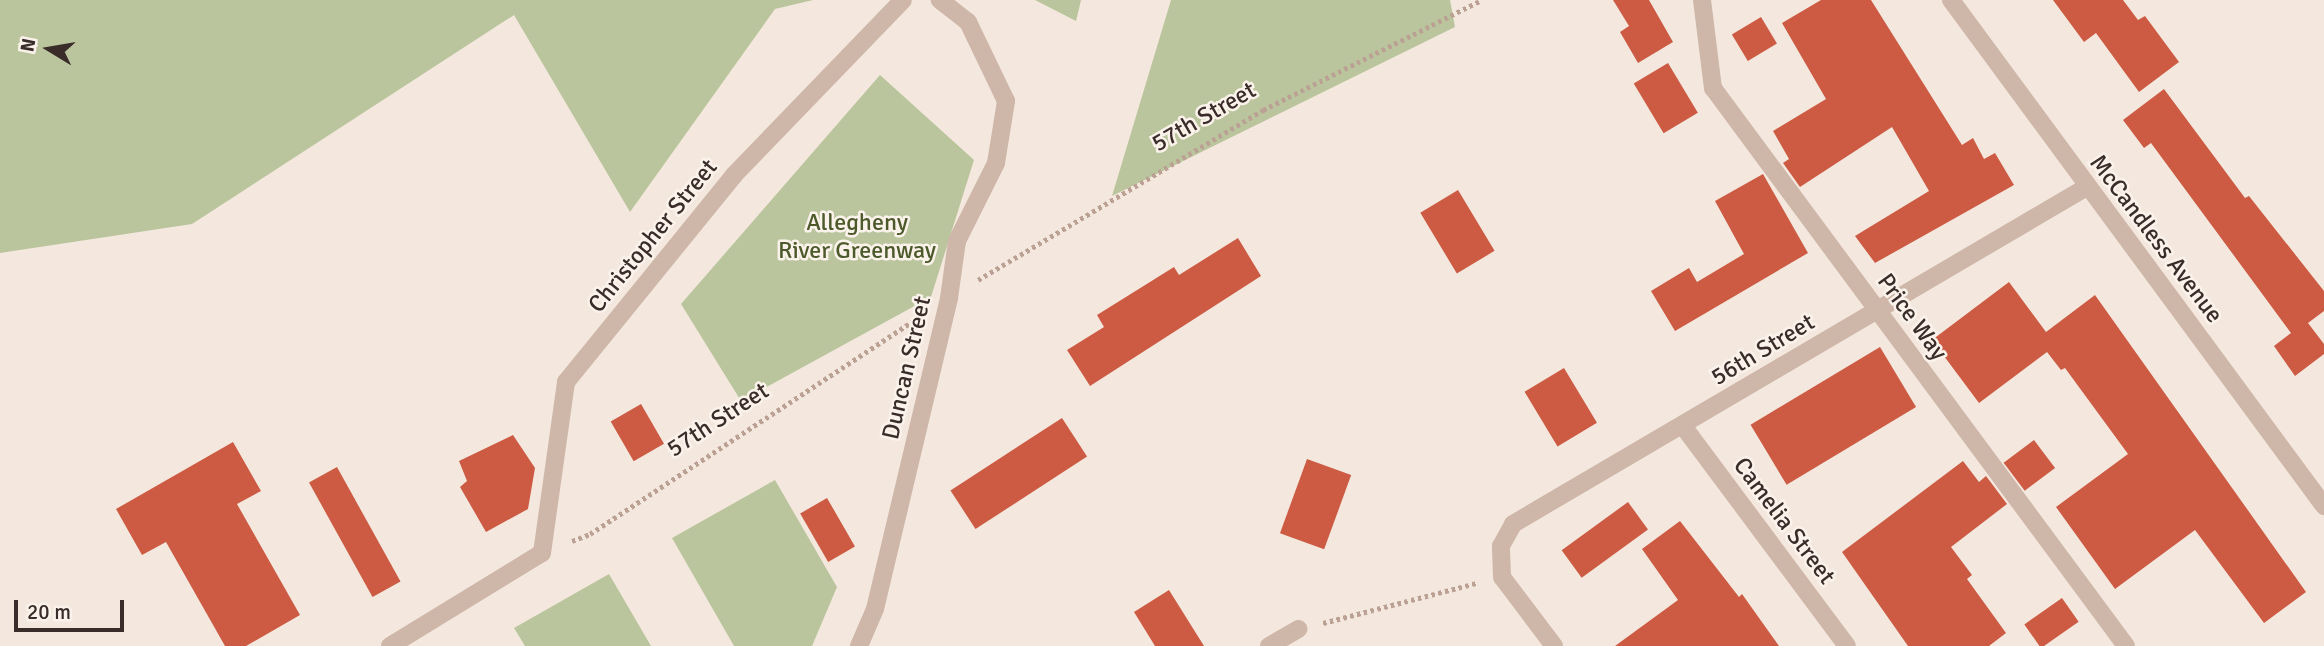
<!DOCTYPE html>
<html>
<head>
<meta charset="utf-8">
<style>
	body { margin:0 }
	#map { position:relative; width:2324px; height:646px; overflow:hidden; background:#f4e8de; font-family:Signika,sans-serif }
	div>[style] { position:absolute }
	.green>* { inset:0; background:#bac59d }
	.building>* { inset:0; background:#cd5b43; transform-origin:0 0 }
	.path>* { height:4.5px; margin-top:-2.25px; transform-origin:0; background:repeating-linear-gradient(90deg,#baa193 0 3.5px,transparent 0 7px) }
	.minor>* { height:18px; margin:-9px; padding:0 9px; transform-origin:9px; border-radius:9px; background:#ceb7a9 }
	span { translate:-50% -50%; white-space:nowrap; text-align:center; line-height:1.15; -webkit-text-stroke:5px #fbf3eb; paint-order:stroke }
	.street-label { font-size:24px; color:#3a2d29 }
	.park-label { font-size:24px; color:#4c5a2b }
	.north { position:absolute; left:14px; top:14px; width:70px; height:70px; -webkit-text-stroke:5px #fbf3eb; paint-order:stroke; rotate:281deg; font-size:19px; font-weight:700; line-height:28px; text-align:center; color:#3a2d29 }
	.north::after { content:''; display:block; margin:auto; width:24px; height:32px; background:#3a2d29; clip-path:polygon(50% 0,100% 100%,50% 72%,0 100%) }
	.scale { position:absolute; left:14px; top:600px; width:110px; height:32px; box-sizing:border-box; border:4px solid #3a2d29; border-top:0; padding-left:9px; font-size:21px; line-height:24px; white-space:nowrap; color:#3a2d29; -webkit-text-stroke:5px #fbf3eb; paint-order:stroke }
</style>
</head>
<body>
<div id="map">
	<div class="green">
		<i style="clip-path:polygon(0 0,813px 0,775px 9px,630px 212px,514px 15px,192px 224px,0 253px)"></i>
		<i style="clip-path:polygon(1035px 0,1081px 0,1076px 21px)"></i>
		<i style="clip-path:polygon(1171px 0,1450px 0,1455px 27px,1112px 196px)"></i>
		<i style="clip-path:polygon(880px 75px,974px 160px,931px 297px,741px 401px,681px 304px)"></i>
		<i style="clip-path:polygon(775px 480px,837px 587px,812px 646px,734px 646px,672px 538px)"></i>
		<i style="clip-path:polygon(609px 574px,651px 646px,525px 646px,514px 628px)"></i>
	</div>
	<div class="building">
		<i style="clip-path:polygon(1613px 0,1649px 0,1673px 42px,1638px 63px,1620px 32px,1629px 26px)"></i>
		<i style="clip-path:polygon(1821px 0,1871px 0,1962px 145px,1973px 138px,1984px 159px,1995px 153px,2014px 185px,1875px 263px,1855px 236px,1929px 191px,1892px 127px,1800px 187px,1783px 163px,1789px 159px,1773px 131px,1826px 99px,1782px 23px)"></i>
		<i style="clip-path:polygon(2053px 0,2123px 0,2138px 20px,2145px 16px,2179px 62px,2139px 92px,2096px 33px,2084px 42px)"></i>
		<i style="left:1761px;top:17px;width:31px;height:34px;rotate:59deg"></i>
		<i style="left:1668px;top:63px;width:58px;height:40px;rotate:59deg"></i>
		<i style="clip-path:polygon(2164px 89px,2245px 198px,2249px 196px,2324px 291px,2324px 311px,2308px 323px,2324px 344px,2324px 354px,2295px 376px,2274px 346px,2291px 333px,2151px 143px,2144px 148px,2123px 120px)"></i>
		<i style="clip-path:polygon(1763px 174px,1808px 253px,1675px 331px,1651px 291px,1689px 268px,1697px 282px,1744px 254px,1715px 201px)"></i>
		<i style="left:1458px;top:190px;width:71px;height:44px;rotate:59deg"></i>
		<i style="clip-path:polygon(1238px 238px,1261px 276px,1090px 386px,1067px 350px,1104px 327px,1097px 315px,1174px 267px,1179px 275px)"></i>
		<i style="clip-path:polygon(2009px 282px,2046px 332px,2095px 295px,2306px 592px,2264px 623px,2195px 530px,2115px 589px,2056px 507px,2128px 454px,2065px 368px,2061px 370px,2047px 352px,1979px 403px,1932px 340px)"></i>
		<i style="left:1880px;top:347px;width:70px;height:151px;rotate:59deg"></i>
		<i style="left:1564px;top:368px;width:64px;height:46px;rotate:59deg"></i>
		<i style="left:641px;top:404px;width:46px;height:35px;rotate:60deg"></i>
		<i style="left:1062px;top:418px;width:46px;height:133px;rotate:57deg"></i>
		<i style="clip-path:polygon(513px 435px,535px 468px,528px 509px,486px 532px,460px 487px,467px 481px,459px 461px)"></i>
		<i style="left:2034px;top:440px;width:35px;height:38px;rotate:53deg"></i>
		<i style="clip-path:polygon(233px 442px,261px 491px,237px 504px,300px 615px,246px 646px,225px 646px,166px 542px,142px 555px,116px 509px)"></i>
		<i style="left:1307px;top:459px;width:47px;height:79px;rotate:20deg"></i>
		<i style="clip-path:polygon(1963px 461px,1979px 482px,1986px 476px,2007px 504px,1951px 547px,1972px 575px,1967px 579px,2006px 633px,1989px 646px,1908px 646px,1842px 552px)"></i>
		<i style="left:337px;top:467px;width:131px;height:32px;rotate:61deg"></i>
		<i style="left:827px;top:498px;width:56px;height:31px;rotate:60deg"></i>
		<i style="left:1628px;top:502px;width:34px;height:82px;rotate:54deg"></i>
		<i style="clip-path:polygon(1680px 521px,1739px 597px,1742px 594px,1779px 646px,1615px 646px,1678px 600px,1642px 549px)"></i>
		<i style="clip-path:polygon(1169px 590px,1204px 646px,1155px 646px,1134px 612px)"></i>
		<i style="left:2062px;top:598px;width:29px;height:46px;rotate:55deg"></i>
	</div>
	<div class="path">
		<i style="left:978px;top:280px;width:332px;rotate:-30.8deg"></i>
		<i style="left:1263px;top:110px;width:245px;rotate:-26.7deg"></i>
		<i style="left:572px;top:541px;width:19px;rotate:-21deg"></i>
		<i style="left:590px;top:534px;width:388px;rotate:-33.4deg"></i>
		<i style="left:1323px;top:623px;width:159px;rotate:-14.6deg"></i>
	</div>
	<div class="minor">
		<i style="left:1702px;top:0;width:89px;rotate:82.9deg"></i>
		<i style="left:1713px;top:88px;width:694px;rotate:53.49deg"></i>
		<i style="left:1951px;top:0;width:629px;rotate:53.6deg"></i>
		<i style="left:1683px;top:426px;width:274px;rotate:53.3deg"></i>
		<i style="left:390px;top:646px;width:178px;rotate:-31.5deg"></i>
		<i style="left:542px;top:553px;width:173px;rotate:-82deg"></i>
		<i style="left:566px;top:382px;width:267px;rotate:-50.9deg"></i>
		<i style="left:734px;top:175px;width:243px;rotate:-46deg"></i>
		<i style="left:859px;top:646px;width:40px;rotate:-66.6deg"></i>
		<i style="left:875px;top:609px;width:320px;rotate:-76.6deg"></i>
		<i style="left:949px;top:298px;width:58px;rotate:-82deg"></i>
		<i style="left:957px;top:241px;width:87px;rotate:-63.4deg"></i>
		<i style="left:996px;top:163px;width:63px;rotate:-80.8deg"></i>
		<i style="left:1006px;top:101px;width:88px;rotate:-115.7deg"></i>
		<i style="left:968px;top:22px;width:36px;rotate:-142deg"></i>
		<i style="left:1269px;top:646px;width:34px;rotate:-30deg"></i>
		<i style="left:1554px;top:646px;width:86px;rotate:-127deg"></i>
		<i style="left:1502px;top:577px;width:31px;rotate:-92deg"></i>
		<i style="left:1501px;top:546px;width:25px;rotate:-61deg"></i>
		<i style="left:1513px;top:524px;width:663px;rotate:-30.43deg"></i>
	</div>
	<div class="street-label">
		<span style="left:1204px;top:117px;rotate:-30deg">57th Street</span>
		<span style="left:653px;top:236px;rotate:-51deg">Christopher Street</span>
		<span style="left:2156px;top:239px;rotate:53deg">McCandless Avenue</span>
		<span style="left:1912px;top:317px;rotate:54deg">Price Way</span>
		<span style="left:1763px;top:350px;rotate:-31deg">56th Street</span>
		<span style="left:907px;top:368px;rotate:-77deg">Duncan Street</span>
		<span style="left:718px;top:420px;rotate:-33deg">57th Street</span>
		<span style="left:1784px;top:521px;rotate:53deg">Camelia Street</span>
	</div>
	<div class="park-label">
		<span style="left:857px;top:237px">Allegheny<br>River Greenway</span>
	</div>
	<div class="north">N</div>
	<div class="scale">20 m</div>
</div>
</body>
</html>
